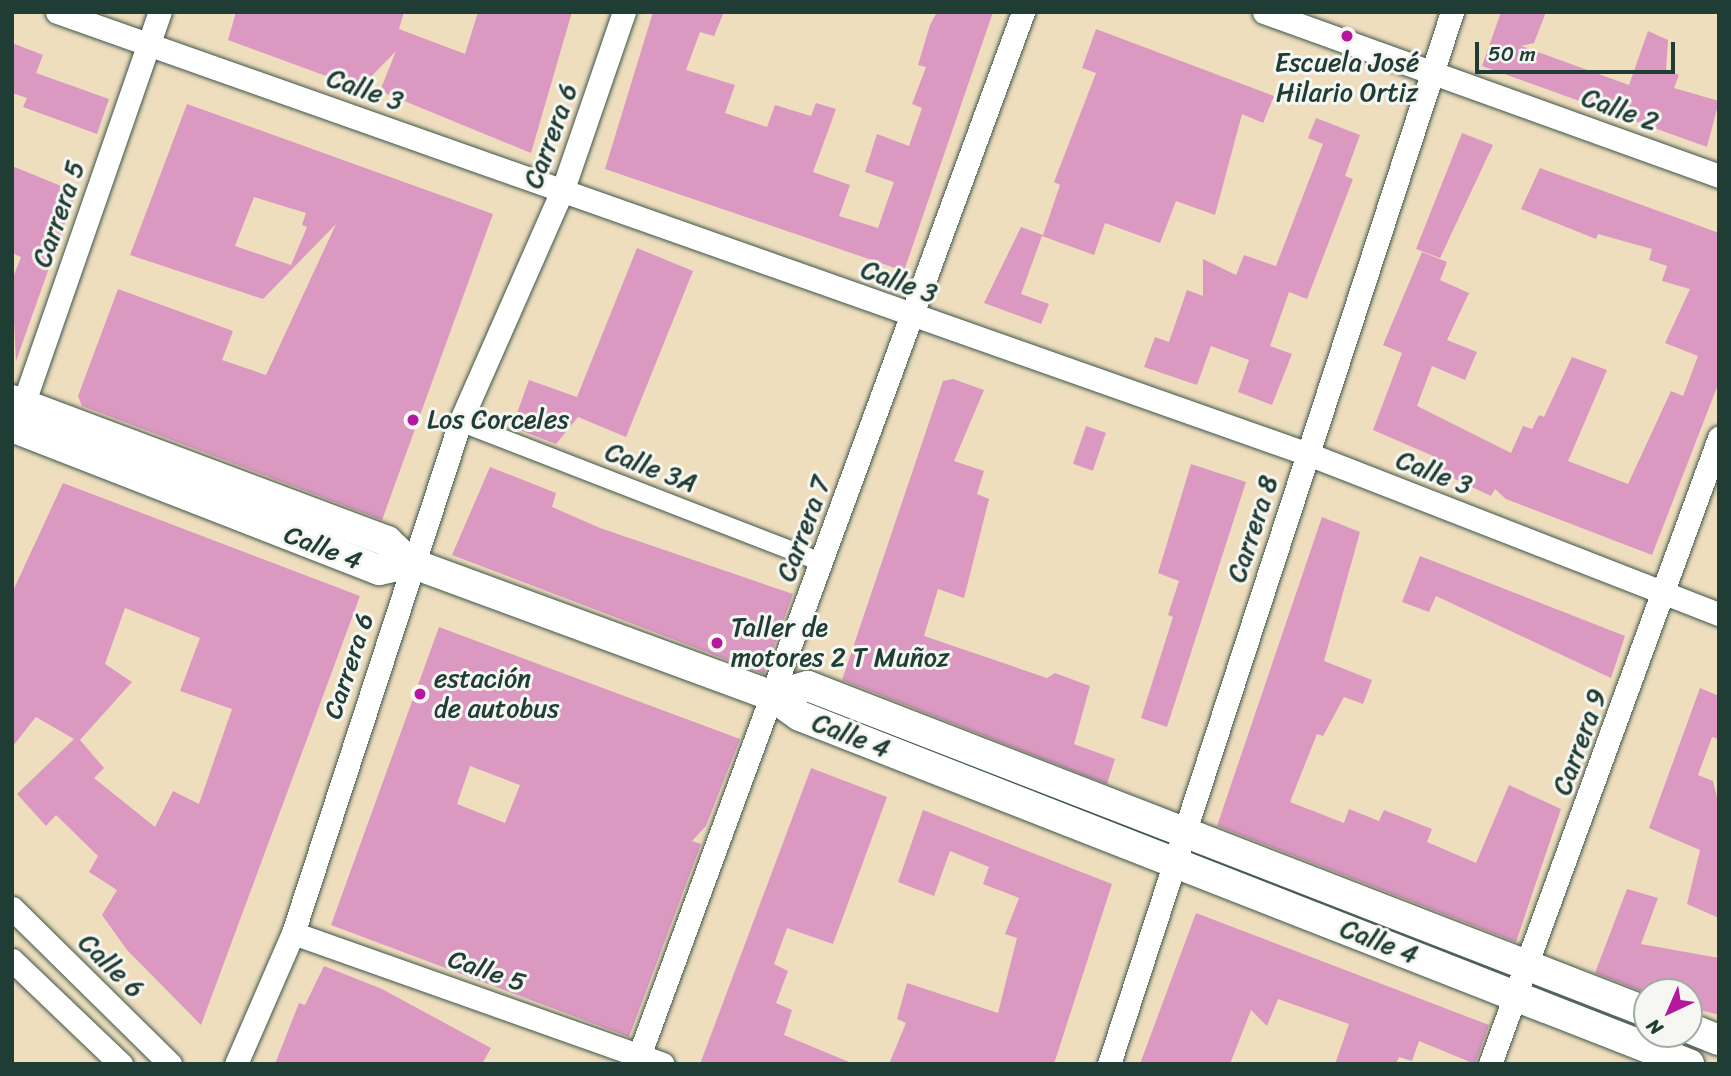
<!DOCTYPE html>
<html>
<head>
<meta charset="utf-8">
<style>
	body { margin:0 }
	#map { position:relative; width:1731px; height:1076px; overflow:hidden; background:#eedebe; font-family:Sriracha,sans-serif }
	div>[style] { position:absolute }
	.building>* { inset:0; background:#db99c1; transform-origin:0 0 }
	.roads { filter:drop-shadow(0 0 2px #3e5549) drop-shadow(0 0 2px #3e5549) }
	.pedestrian>* { height:18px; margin:-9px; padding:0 9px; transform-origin:9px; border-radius:9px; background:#fff }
	.minor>* { height:23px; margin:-11.5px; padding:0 11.5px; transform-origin:11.5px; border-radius:11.5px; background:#fff }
	.tertiary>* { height:30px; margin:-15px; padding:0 15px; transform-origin:15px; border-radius:15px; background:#fff }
	.dots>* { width:19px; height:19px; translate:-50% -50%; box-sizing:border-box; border:4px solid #f6f6f2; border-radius:50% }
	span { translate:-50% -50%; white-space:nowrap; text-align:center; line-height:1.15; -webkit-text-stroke:6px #f6f6f2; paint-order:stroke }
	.poi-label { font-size:26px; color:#1f3d34 }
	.left { translate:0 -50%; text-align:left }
	.street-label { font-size:26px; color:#1f3d34 }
	.frame { position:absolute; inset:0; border:14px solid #1f3d34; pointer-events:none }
	.north { position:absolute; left:1633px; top:978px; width:70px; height:70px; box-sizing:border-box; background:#f6f6f2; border:2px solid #a0aca6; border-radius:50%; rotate:224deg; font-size:19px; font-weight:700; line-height:28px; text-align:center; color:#1f3d34 }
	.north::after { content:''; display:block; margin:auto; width:24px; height:32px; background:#b5179e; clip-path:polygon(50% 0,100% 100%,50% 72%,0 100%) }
	.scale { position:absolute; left:1475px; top:42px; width:200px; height:32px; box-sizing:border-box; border:4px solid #1f3d34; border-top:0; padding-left:9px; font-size:21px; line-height:24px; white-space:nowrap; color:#1f3d34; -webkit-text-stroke:5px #f6f6f2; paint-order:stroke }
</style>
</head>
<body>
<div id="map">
	<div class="building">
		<i style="clip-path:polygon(236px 12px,404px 12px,399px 29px,465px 54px,478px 12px,572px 12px,531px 153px,380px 91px,396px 51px,363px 85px,326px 76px,228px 40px)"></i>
		<i style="clip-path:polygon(653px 12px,724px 12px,714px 36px,700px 32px,686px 70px,735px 85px,725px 113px,767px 127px,775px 105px,811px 116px,816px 103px,836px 109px,813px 172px,850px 185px,839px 216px,878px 228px,894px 182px,865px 172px,877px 134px,909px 146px,922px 108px,912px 104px,926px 67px,918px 65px,930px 25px,937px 12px,993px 12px,904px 271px,605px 169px)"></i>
		<i style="clip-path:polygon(1501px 12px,1546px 12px,1534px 43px,1521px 46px,1629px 85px,1648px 31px,1668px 40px,1666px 70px,1679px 75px,1674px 88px,1719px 101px,1707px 147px,1482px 66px)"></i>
		<i style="clip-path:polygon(1096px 29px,1274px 96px,1263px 123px,1242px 114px,1215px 215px,1176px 201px,1160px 243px,1105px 223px,1094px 255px,1042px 236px,1021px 294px,1049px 304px,1041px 324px,984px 303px,1021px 227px,1043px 235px,1060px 185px,1054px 182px,1096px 73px,1082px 68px)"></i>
		<i style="clip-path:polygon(12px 43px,43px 55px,36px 73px,109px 99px,97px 134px,23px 107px,27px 98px,12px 93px)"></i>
		<i style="clip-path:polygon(evenodd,187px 104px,493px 214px,382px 520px,82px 406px,78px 396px,118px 289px,233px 331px,222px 360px,266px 375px,336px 224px,263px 299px,130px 255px,187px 104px,254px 197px,306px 213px,302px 225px,307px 227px,291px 265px,235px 246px,254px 197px)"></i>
		<i style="clip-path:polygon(1316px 118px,1360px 135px,1345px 176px,1353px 179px,1307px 299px,1289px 292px,1270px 346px,1292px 354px,1272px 405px,1238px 392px,1249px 360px,1211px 346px,1197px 385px,1144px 367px,1155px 337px,1169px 342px,1187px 290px,1203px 296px,1203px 259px,1236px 275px,1244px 255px,1276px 266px,1323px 144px,1308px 138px)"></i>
		<i style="clip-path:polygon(1462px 133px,1493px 145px,1440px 258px,1416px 249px)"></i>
		<i style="clip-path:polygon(12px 166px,76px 192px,16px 361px,12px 280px,21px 257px,12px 253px)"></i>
		<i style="clip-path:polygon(1540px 168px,1719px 233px,1719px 382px,1652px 555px,1506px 499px,1495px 489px,1491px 496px,1429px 467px,1433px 456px,1373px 430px,1402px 353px,1383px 345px,1422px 252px,1447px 262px,1440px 280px,1469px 293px,1447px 340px,1477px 352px,1465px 380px,1432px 366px,1417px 406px,1511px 453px,1523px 426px,1532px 429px,1539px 415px,1544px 417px,1572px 357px,1607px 370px,1568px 461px,1628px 484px,1671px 391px,1683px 396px,1698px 356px,1665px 343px,1690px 289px,1662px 281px,1667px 266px,1649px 260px,1652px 249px,1598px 234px,1596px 239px,1521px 209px)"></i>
		<i style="clip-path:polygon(637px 248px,693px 271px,626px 437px,578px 417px,556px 444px,512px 427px,529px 380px,577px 397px)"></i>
		<i style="clip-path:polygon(953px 379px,984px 390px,954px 461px,984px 471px,977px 494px,989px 499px,964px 598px,938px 589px,924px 636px,1047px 678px,1055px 673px,1090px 686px,1074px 744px,1115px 759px,1107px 784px,842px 680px,943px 381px)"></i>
		<i style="left:1086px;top:426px;width:21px;height:40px;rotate:19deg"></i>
		<i style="clip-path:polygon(1191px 464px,1246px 482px,1167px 727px,1141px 718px,1173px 617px,1168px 615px,1179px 581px,1158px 573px)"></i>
		<i style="clip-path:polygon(490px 467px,556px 493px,552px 507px,600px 528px,793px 594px,764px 674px,452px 555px)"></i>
		<i style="clip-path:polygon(evenodd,63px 483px,360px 596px,201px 1025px,127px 950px,102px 915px,117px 890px,89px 872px,98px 856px,56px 815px,46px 826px,17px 794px,74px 739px,36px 717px,12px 747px,12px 593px,63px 483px,125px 608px,200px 638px,180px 691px,232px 709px,199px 804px,173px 791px,155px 827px,94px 778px,104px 768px,80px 740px,132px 682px,105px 664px,125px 608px)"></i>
		<i style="clip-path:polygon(1322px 517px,1360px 532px,1324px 661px,1372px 680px,1363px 704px,1344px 697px,1323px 736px,1317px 734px,1290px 802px,1344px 823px,1349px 809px,1379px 821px,1384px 810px,1432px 829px,1427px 842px,1476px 863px,1509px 785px,1561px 809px,1516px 942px,1217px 826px)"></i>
		<i style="clip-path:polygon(1420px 556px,1625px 636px,1611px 678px,1436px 596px,1429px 612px,1402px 602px)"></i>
		<i style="clip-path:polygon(evenodd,439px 627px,740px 739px,706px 826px,692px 841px,701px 844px,629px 1037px,331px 925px,439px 627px,470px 766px,520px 785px,505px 823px,457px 804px,470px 766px)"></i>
		<i style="clip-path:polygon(1700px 688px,1719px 696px,1719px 739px,1712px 737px,1698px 775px,1713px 781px,1719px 806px,1719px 918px,1687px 904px,1700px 850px,1649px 828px)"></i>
		<i style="clip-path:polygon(811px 768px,887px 797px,833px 944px,787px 928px,774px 964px,788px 971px,776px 1003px,792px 1010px,784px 1035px,854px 1064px,700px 1064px)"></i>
		<i style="clip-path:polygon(923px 810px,1112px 884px,1054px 1064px,889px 1064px,906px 1023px,897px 1019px,907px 983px,998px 1013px,1017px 938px,1005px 934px,1019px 898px,983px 884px,989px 867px,950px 851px,934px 896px,898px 882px)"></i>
		<i style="clip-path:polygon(1627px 889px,1658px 898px,1641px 944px,1719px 958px,1719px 1015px,1689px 1007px,1689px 992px,1644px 992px,1595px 973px)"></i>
		<i style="clip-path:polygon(1196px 913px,1489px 1025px,1475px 1064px,1419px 1041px,1412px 1061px,1399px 1057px,1396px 1064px,1335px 1064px,1349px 1024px,1278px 999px,1267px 1026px,1251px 1010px,1230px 1064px,1140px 1064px)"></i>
		<i style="clip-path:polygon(324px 966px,382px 989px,491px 1048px,482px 1064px,275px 1064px,299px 1003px,305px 1005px)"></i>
	</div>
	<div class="roads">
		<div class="pedestrian">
			<i style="left:460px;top:422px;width:389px;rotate:21.2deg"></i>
		</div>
		<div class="minor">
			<i style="left:57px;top:12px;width:1327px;rotate:19.46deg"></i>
			<i style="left:1308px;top:454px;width:441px;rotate:21.3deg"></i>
			<i style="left:1264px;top:12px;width:484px;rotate:19.8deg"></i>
			<i style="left:18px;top:419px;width:431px;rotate:-70.8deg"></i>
			<i style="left:12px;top:908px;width:222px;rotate:44.6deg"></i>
			<i style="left:293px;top:933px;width:392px;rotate:19.5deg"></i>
			<i style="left:12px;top:960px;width:151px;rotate:43.7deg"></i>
			<i style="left:236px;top:1064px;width:143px;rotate:-66.5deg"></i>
			<i style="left:293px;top:933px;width:538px;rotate:-71.9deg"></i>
			<i style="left:460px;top:422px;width:255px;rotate:-66.2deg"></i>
			<i style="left:563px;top:189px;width:187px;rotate:-71deg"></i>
			<i style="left:636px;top:1064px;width:1121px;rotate:-69.8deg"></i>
			<i style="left:1109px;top:1064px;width:1107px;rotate:-71.94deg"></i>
			<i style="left:1490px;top:1064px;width:667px;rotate:-69.91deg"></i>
		</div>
		<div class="tertiary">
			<i style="left:12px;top:400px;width:401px;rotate:20.6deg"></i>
			<i style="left:387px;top:541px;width:33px;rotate:43deg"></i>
			<i style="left:12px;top:427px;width:394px;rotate:21.3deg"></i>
			<i style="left:379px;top:570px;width:33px;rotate:-12deg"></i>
			<i style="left:411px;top:563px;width:385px;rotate:20.2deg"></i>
			<i style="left:772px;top:696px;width:34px;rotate:36deg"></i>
			<i style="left:800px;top:716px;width:955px;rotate:21.38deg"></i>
			<i style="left:772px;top:696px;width:37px;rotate:-16deg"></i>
			<i style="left:808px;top:686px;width:900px;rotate:21.23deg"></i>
			<i style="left:1689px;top:1028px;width:32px;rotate:22deg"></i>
		</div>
	</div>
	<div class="dots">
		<i style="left:1347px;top:36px;background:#b5179e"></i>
		<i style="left:413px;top:420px;background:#b5179e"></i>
		<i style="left:717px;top:643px;background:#b5179e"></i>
		<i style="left:420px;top:694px;background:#b5179e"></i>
	</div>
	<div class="poi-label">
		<span style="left:1347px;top:78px">Escuela José<br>Hilario Ortiz</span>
		<span class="left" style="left:427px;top:420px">Los Corceles</span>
		<span class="left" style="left:731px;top:643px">Taller de<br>motores 2 T Muñoz</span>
		<span class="left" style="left:434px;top:694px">estación<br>de autobus</span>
	</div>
	<div class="street-label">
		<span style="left:365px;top:90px;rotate:19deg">Calle 3</span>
		<span style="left:1620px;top:110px;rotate:20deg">Calle 2</span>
		<span style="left:551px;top:136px;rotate:-70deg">Carrera 6</span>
		<span style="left:59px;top:214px;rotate:-71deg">Carrera 5</span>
		<span style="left:899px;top:282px;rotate:20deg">Calle 3</span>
		<span style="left:651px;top:468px;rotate:21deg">Calle 3A</span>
		<span style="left:1434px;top:473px;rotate:21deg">Calle 3</span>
		<span style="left:804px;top:529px;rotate:-70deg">Carrera 7</span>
		<span style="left:1253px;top:529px;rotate:-72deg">Carrera 8</span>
		<span style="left:323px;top:548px;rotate:21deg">Calle 4</span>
		<span style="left:349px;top:666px;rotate:-72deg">Carrera 6</span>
		<span style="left:851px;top:736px;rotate:21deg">Calle 4</span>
		<span style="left:1580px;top:742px;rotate:-70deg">Carrera 9</span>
		<span style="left:1379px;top:942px;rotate:21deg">Calle 4</span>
		<span style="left:111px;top:966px;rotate:44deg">Calle 6</span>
		<span style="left:487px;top:971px;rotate:19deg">Calle 5</span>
	</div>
	<div class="frame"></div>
	<div class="north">N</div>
	<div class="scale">50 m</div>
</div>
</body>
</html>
